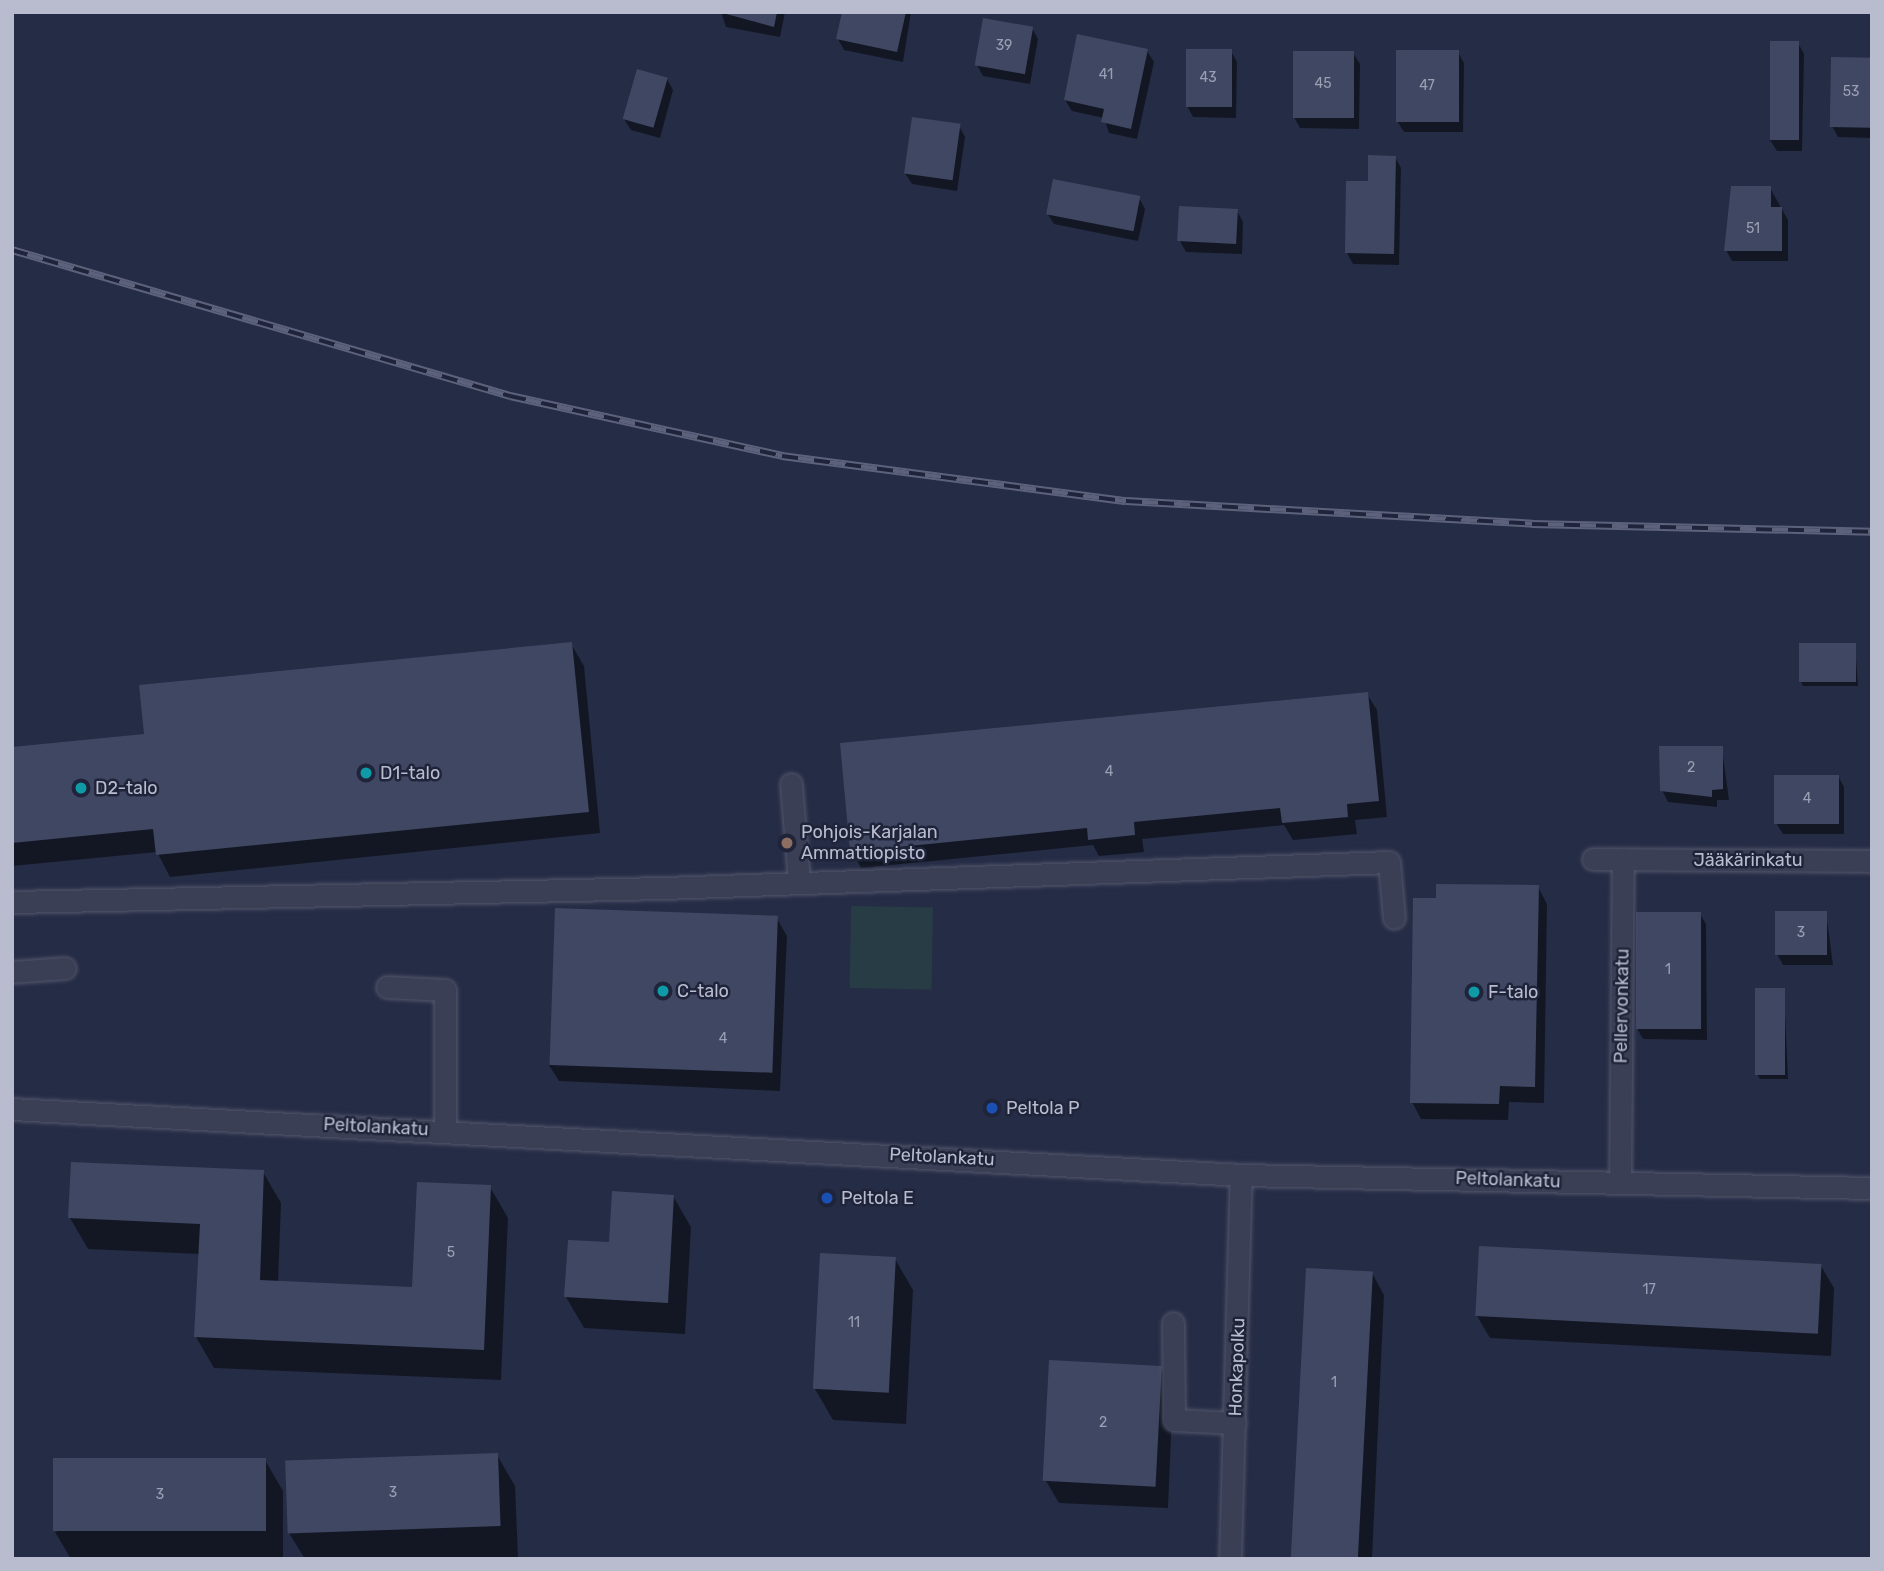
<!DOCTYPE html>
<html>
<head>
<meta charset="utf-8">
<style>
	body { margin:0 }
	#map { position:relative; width:1884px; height:1571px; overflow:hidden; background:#252c45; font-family:Rubik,sans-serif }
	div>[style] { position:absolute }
	.green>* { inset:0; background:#283c46; transform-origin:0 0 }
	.shadow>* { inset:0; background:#0007 }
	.building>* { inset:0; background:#3f4763; transform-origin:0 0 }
	.roads { filter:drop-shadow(0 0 2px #53576c) drop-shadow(0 0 2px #53576c) }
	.minor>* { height:21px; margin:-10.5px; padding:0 10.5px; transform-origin:10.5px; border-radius:10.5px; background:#3a3f55 }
	.rail>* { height:8px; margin-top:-4px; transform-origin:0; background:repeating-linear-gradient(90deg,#1f243a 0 16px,#5c627c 0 32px); box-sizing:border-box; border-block:2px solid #5c627c }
	.dots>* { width:19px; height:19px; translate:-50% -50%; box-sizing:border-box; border:4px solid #1f243a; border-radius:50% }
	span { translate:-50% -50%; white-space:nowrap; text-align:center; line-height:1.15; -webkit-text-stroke:5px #1f243a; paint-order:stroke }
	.number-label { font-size:14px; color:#9a9fb3 }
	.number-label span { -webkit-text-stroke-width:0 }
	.poi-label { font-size:18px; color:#b8bcce }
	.left { translate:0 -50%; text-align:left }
	.street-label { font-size:18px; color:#b8bcce }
	.frame { position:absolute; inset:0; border:14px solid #b8bcce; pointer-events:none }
</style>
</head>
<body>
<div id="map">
	<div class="green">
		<i style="left:851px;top:906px;width:82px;height:82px;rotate:1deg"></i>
	</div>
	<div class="shadow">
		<i style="clip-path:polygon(721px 12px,785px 12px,780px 37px,726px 27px)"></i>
		<i style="clip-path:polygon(844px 12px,911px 12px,903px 62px,844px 50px,838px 39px)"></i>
		<i style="clip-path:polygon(1032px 28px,1038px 39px,1030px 84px,983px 76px,977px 65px)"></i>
		<i style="clip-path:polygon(1798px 43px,1804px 54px,1802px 151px,1777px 151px,1770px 140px)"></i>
		<i style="clip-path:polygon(1147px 51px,1154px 62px,1137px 139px,1109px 133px,1104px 118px,1072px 111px,1065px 100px)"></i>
		<i style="clip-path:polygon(1231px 51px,1237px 62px,1236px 118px,1193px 117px,1187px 106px)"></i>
		<i style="clip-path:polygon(1458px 52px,1464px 63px,1463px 132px,1404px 132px,1397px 121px)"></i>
		<i style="clip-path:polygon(1353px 53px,1360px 64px,1359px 129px,1300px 128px,1294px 117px)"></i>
		<i style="clip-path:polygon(1872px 60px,1872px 138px,1838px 137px,1832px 126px)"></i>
		<i style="clip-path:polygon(667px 79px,673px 90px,660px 138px,631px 130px,624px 119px)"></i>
		<i style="clip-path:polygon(959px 126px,965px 137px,957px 191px,912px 184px,905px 173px)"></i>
		<i style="clip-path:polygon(1395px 157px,1401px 168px,1399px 265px,1353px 264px,1347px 253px,1369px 183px)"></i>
		<i style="clip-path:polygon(1770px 188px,1788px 220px,1788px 261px,1732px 261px,1726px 250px)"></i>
		<i style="clip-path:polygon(1139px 198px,1145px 209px,1138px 241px,1054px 224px,1047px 213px)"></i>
		<i style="clip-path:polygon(1237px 211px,1243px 222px,1242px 254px,1186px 252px,1180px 241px)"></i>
		<i style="clip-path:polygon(571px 644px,584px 666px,600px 833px,170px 877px,157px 852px,12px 866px,12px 749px,146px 736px)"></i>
		<i style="clip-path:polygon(1855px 645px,1858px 686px,1803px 686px,1801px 682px)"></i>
		<i style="clip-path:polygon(1367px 694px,1377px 710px,1387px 817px,1355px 820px,1357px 834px,1293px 840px,1284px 825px,1142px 839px,1144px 852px,1099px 856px,1093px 845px,861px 868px,852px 851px)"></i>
		<i style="clip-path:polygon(1722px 748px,1729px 800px,1717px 800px,1717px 807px,1668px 802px,1662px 790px)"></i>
		<i style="clip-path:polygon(1838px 776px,1844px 787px,1844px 834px,1783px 834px,1776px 823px)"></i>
		<i style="clip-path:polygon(1538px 887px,1547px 904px,1544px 1103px,1509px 1102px,1508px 1120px,1421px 1119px,1412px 1102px,1437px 900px)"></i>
		<i style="clip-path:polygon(1826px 912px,1833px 965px,1783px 965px,1777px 954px)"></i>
		<i style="clip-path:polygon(1700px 914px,1706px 924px,1707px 1040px,1643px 1039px,1637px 1028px)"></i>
		<i style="clip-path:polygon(777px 919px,787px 936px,780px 1091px,559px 1081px,549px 1065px)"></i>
		<i style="clip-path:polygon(1784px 990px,1788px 1079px,1760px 1079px,1757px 1074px)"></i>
		<i style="clip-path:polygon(263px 1172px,281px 1203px,278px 1283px,414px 1289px,490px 1187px,508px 1218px,501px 1380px,214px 1368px,196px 1337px,200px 1254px,88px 1249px,70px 1218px)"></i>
		<i style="clip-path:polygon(673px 1196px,691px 1227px,685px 1334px,584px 1328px,566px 1297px,610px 1244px)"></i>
		<i style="clip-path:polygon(895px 1259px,913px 1290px,906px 1424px,833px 1420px,815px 1389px)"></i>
		<i style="clip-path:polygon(1821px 1266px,1834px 1288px,1831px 1356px,1490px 1338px,1477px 1316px)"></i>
		<i style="clip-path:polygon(1372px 1273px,1384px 1295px,1372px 1559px,1293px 1559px)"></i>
		<i style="clip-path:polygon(1160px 1366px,1173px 1388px,1168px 1508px,1059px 1503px,1046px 1481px)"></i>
		<i style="clip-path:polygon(497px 1455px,515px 1486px,518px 1557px,305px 1559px,289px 1533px)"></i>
		<i style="clip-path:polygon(265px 1460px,283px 1491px,283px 1559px,71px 1559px,55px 1532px)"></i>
	</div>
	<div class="building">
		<i style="clip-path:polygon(719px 12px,777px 12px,774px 27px)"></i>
		<i style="clip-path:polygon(842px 12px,906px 12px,897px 52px,836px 39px)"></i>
		<i style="left:983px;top:18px;width:51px;height:48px;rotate:10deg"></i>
		<i style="clip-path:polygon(1077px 34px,1148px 49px,1131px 129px,1101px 122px,1104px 109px,1064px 100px)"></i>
		<i style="left:1770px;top:41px;width:29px;height:99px"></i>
		<i style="left:1186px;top:49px;width:46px;height:58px"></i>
		<i style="left:1396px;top:50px;width:63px;height:72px"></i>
		<i style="left:1293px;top:51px;width:61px;height:67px"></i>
		<i style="left:1831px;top:57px;width:41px;height:70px;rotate:1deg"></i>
		<i style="left:637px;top:69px;width:32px;height:52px;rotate:16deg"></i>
		<i style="left:912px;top:117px;width:49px;height:57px;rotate:8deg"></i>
		<i style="clip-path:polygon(1368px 155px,1396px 156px,1394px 254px,1345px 253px,1346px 181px,1368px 181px)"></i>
		<i style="left:1053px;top:179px;width:89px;height:36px;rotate:11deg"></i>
		<i style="clip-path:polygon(1731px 186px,1771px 186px,1771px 207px,1782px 207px,1782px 251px,1724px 251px)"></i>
		<i style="left:1179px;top:206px;width:59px;height:35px;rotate:3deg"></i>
		<i style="clip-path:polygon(572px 642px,589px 812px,156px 855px,153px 829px,12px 843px,12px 747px,144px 734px,139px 685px)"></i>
		<i style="left:1799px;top:643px;width:57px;height:39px"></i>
		<i style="clip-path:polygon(1368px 692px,1379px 801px,1347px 804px,1348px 817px,1282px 823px,1280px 808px,1134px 822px,1135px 835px,1088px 840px,1087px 828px,850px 852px,840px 743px)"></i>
		<i style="clip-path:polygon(1659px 746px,1723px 746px,1723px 789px,1712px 790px,1712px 797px,1660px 791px)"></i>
		<i style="left:1774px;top:775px;width:65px;height:49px"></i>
		<i style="clip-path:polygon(1436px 884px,1539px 885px,1535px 1087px,1500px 1086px,1499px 1104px,1410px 1103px,1413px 898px,1436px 898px)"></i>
		<i style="left:555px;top:908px;width:223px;height:157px;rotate:2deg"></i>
		<i style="left:1775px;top:911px;width:52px;height:44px"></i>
		<i style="left:1636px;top:912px;width:65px;height:117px"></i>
		<i style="left:1755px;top:988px;width:30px;height:87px"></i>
		<i style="clip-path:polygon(71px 1162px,264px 1170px,260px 1280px,412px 1287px,417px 1182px,491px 1185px,484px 1350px,194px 1337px,200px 1224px,68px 1218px)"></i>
		<i style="clip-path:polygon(612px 1191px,674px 1195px,668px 1303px,564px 1297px,568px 1240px,609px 1242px)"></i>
		<i style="left:1479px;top:1246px;width:343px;height:70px;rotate:3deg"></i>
		<i style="left:820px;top:1253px;width:76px;height:136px;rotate:3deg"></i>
		<i style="left:1306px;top:1268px;width:67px;height:291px;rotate:3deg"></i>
		<i style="left:1049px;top:1360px;width:113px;height:121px;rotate:3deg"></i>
		<i style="left:498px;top:1453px;width:73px;height:213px;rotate:88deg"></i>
		<i style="left:266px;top:1458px;width:73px;height:213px;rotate:90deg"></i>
	</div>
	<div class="roads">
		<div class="minor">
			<i style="left:791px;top:784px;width:97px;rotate:85.3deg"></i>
			<i style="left:1593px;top:859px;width:279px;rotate:0.4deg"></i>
			<i style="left:12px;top:902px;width:652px;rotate:-1.23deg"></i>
			<i style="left:664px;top:888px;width:725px;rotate:-2.05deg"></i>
			<i style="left:1389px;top:862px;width:56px;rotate:84.9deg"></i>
			<i style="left:12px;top:972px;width:53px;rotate:-4.3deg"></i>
			<i style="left:387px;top:987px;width:58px;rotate:3deg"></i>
			<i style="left:445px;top:990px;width:140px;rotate:90deg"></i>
			<i style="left:12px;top:1109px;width:1231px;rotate:3.07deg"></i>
			<i style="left:1241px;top:1175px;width:631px;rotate:1.18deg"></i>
			<i style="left:1620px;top:1183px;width:324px;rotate:-89.5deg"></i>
			<i style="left:1173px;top:1323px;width:97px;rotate:89.4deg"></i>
			<i style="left:1174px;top:1420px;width:61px;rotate:2.8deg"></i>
			<i style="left:1230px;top:1559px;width:384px;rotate:-88.4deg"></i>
		</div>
	</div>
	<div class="rail">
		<i style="left:12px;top:250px;width:519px;rotate:16.34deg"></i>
		<i style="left:510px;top:396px;width:279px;rotate:12.4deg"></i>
		<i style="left:782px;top:456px;width:347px;rotate:7.5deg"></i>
		<i style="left:1126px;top:501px;width:407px;rotate:3.2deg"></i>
		<i style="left:1532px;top:524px;width:340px;rotate:1.3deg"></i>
	</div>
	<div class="dots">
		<i style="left:366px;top:773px;background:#0f9aa8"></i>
		<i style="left:81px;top:788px;background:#0f9aa8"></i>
		<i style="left:787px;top:843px;background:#8d6e63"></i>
		<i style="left:663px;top:991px;background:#0f9aa8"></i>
		<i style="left:1474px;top:992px;background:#0f9aa8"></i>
		<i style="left:992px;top:1108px;background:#1a4fb4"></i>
		<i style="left:827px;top:1198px;background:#1a4fb4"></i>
	</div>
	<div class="number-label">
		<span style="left:1004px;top:46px">39</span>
		<span style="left:1106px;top:75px">41</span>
		<span style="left:1208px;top:78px">43</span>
		<span style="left:1323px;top:84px">45</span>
		<span style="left:1427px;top:86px">47</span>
		<span style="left:1851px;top:92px">53</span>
		<span style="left:1753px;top:229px">51</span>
		<span style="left:1691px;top:768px">2</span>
		<span style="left:1109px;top:772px">4</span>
		<span style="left:1807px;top:799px">4</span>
		<span style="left:1801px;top:933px">3</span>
		<span style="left:1668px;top:970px">1</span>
		<span style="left:723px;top:1039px">4</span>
		<span style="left:451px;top:1253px">5</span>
		<span style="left:1649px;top:1290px">17</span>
		<span style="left:854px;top:1323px">11</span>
		<span style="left:1334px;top:1383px">1</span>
		<span style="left:1103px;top:1423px">2</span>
		<span style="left:393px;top:1493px">3</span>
		<span style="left:160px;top:1495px">3</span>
	</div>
	<div class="poi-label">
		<span class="left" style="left:380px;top:773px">D1-talo</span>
		<span class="left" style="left:95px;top:788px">D2-talo</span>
		<span class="left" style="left:801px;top:843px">Pohjois-Karjalan<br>Ammattiopisto</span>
		<span class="left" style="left:677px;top:991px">C-talo</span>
		<span class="left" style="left:1488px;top:992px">F-talo</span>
		<span class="left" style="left:1006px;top:1108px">Peltola P</span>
		<span class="left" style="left:841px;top:1198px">Peltola E</span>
	</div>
	<div class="street-label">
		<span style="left:1748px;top:860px">Jääkärinkatu</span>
		<span style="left:1622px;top:1006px;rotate:-89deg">Pellervonkatu</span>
		<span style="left:376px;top:1127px;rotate:3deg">Peltolankatu</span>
		<span style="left:942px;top:1157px;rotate:3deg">Peltolankatu</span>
		<span style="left:1508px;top:1180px;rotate:2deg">Peltolankatu</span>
		<span style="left:1237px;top:1367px;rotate:-88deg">Honkapolku</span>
	</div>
	<div class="frame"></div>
</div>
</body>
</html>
